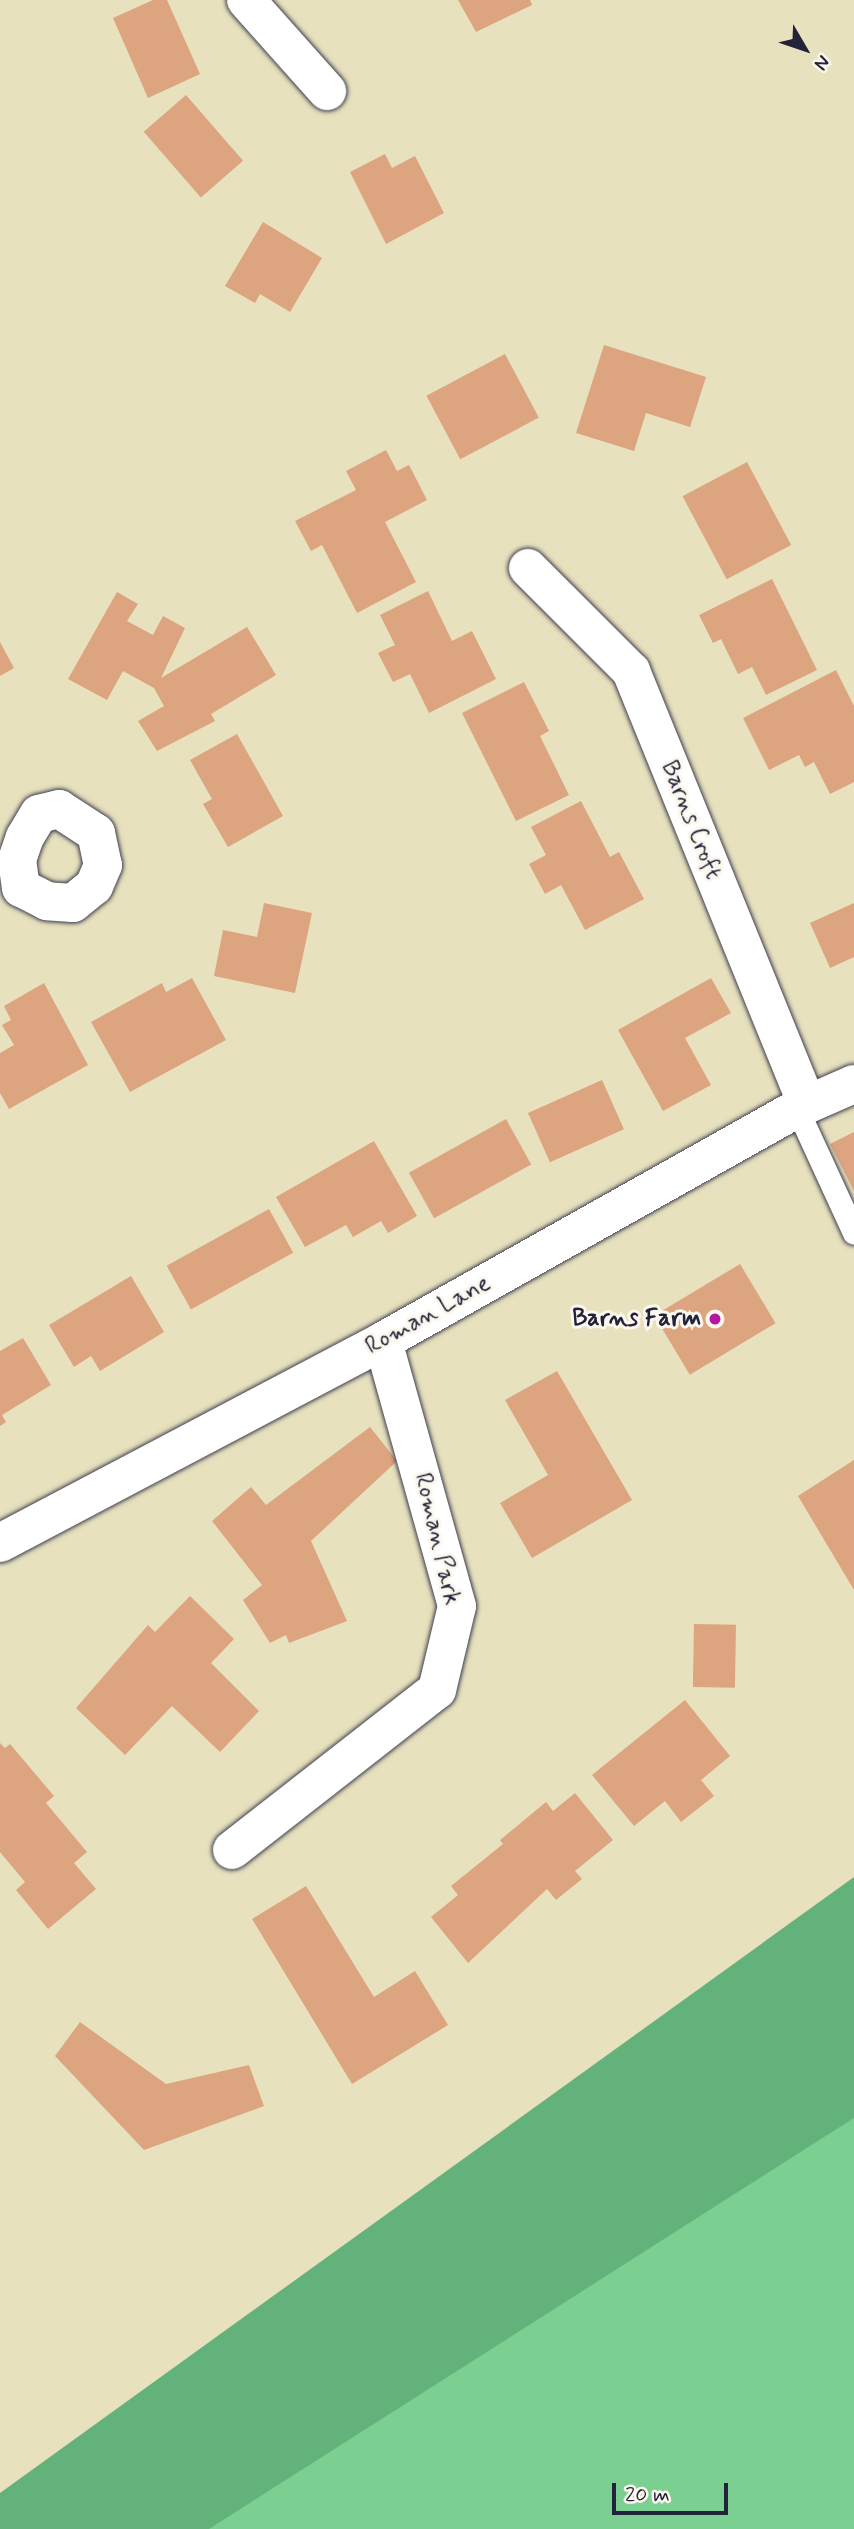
<!DOCTYPE html>
<html>
<head>
<meta charset="utf-8">
<style>
	body { margin:0 }
	#map { position:relative; width:854px; height:2529px; overflow:hidden; background:#e7e1be; font-family:Mynerve,sans-serif }
	div>[style] { position:absolute }
	.green>* { inset:0; background:#7bcf91 }
	.forest>* { inset:0; background:#64b27b }
	.building>* { inset:0; background:#dda480; transform-origin:0 0 }
	.roads { filter:drop-shadow(0 0 2px #403f4f) drop-shadow(0 0 2px #403f4f) }
	.lane>* { height:23px; margin:-11.5px; padding:0 11.5px; transform-origin:11.5px; border-radius:11.5px; background:#fff }
	.street>* { height:38px; margin:-19px; padding:0 19px; transform-origin:19px; border-radius:19px; background:#fff }
	.dots>* { width:19px; height:19px; translate:-50% -50%; box-sizing:border-box; border:4px solid #fbf7ec; border-radius:50% }
	span { translate:-50% -50%; white-space:nowrap; text-align:center; line-height:1.15; -webkit-text-stroke:6px #fbf7ec; paint-order:stroke }
	.street-label { font-size:24px; color:#22223b }
	.poi-label { font-size:24px; color:#22223b; font-weight:700 }
	.right { translate:-100% -50%; text-align:right }
	.north { position:absolute; left:770px; top:14px; width:70px; height:70px; -webkit-text-stroke:5px #fbf7ec; paint-order:stroke; rotate:129deg; font-size:19px; font-weight:700; line-height:28px; text-align:center; color:#22223b }
	.north::after { content:''; display:block; margin:auto; width:24px; height:32px; background:#22223b; clip-path:polygon(50% 0,100% 100%,50% 72%,0 100%) }
	.scale { position:absolute; left:612px; top:2483px; width:116px; height:32px; box-sizing:border-box; border:4px solid #22223b; border-top:0; padding-left:9px; font-size:21px; line-height:24px; white-space:nowrap; color:#22223b; -webkit-text-stroke:5px #fbf7ec; paint-order:stroke }
</style>
</head>
<body>
<div id="map">
	<div class="green">
		<i style="clip-path:polygon(854px 1880px,854px 2529px,0 2529px,0 2509px)"></i>
	</div>
	<div class="forest">
		<i style="clip-path:polygon(854px 1877px,854px 2118px,209px 2529px,0 2529px,0 2493px)"></i>
	</div>
	<div class="building">
		<i style="clip-path:polygon(153px 0,167px 0,200px 74px,148px 98px,113px 18px)"></i>
		<i style="clip-path:polygon(458px 0,530px 0,532px 5px,476px 32px)"></i>
		<i style="left:186px;top:95px;width:87px;height:56px;rotate:49deg"></i>
		<i style="clip-path:polygon(385px 154px,392px 168px,415px 156px,444px 213px,386px 244px,350px 172px)"></i>
		<i style="clip-path:polygon(263px 222px,322px 258px,290px 312px,260px 294px,255px 303px,225px 286px)"></i>
		<i style="clip-path:polygon(604px 345px,706px 377px,690px 427px,646px 413px,634px 451px,576px 433px)"></i>
		<i style="left:505px;top:354px;width:72px;height:89px;rotate:62deg"></i>
		<i style="clip-path:polygon(386px 450px,397px 471px,409px 465px,427px 500px,385px 522px,416px 582px,357px 613px,322px 545px,311px 551px,295px 521px,356px 490px,346px 471px)"></i>
		<i style="left:747px;top:462px;width:94px;height:73px;rotate:62deg"></i>
		<i style="clip-path:polygon(772px 579px,817px 670px,766px 695px,752px 667px,738px 674px,721px 639px,713px 643px,699px 615px)"></i>
		<i style="clip-path:polygon(428px 591px,452px 641px,472px 631px,496px 679px,429px 713px,410px 674px,393px 682px,378px 653px,395px 645px,380px 615px)"></i>
		<i style="clip-path:polygon(117px 592px,138px 604px,127px 621px,153px 635px,163px 616px,185px 628px,161px 678px,247px 627px,276px 675px,211px 714px,215px 721px,157px 751px,138px 721px,164px 706px,154px 688px,123px 671px,107px 700px,68px 679px)"></i>
		<i style="clip-path:polygon(0 642px,14px 668px,0 676px)"></i>
		<i style="clip-path:polygon(836px 670px,854px 706px,854px 782px,830px 794px,814px 762px,805px 767px,799px 755px,769px 770px,743px 718px)"></i>
		<i style="clip-path:polygon(524px 682px,549px 731px,540px 736px,569px 795px,516px 821px,462px 713px)"></i>
		<i style="clip-path:polygon(237px 734px,283px 816px,228px 847px,203px 804px,212px 799px,190px 760px)"></i>
		<i style="clip-path:polygon(581px 801px,610px 857px,619px 852px,644px 899px,585px 930px,561px 885px,545px 894px,529px 864px,546px 855px,531px 827px)"></i>
		<i style="clip-path:polygon(264px 903px,312px 913px,295px 993px,214px 976px,223px 930px,257px 937px)"></i>
		<i style="clip-path:polygon(854px 903px,854px 957px,830px 968px,810px 923px)"></i>
		<i style="clip-path:polygon(192px 978px,226px 1040px,130px 1092px,91px 1022px,162px 983px,166px 992px)"></i>
		<i style="clip-path:polygon(711px 978px,731px 1013px,685px 1038px,711px 1085px,663px 1111px,618px 1030px)"></i>
		<i style="clip-path:polygon(44px 983px,88px 1065px,9px 1109px,0 1093px,0 1053px,14px 1045px,2px 1025px,11px 1020px,4px 1006px)"></i>
		<i style="left:602px;top:1080px;width:54px;height:81px;rotate:66deg"></i>
		<i style="left:506px;top:1119px;width:52px;height:111px;rotate:61deg"></i>
		<i style="clip-path:polygon(854px 1132px,854px 1191px,830px 1144px)"></i>
		<i style="clip-path:polygon(374px 1141px,417px 1216px,388px 1233px,381px 1221px,353px 1237px,346px 1225px,305px 1247px,276px 1197px)"></i>
		<i style="left:269px;top:1209px;width:50px;height:117px;rotate:61deg"></i>
		<i style="left:740px;top:1264px;width:69px;height:100px;rotate:59deg"></i>
		<i style="clip-path:polygon(131px 1276px,164px 1332px,100px 1371px,91px 1356px,74px 1367px,49px 1325px)"></i>
		<i style="clip-path:polygon(23px 1338px,51px 1385px,2px 1415px,6px 1422px,0 1426px,0 1351px)"></i>
		<i style="clip-path:polygon(557px 1371px,632px 1500px,532px 1558px,500px 1503px,548px 1475px,505px 1400px)"></i>
		<i style="clip-path:polygon(370px 1427px,397px 1461px,311px 1541px,347px 1621px,289px 1643px,286px 1635px,270px 1643px,243px 1600px,262px 1585px,212px 1521px,251px 1487px,266px 1505px)"></i>
		<i style="clip-path:polygon(854px 1460px,854px 1590px,798px 1496px)"></i>
		<i style="clip-path:polygon(190px 1596px,234px 1639px,211px 1663px,259px 1711px,220px 1752px,172px 1706px,125px 1755px,76px 1708px,148px 1625px,155px 1632px)"></i>
		<i style="left:694px;top:1624px;width:42px;height:63px;rotate:1deg"></i>
		<i style="clip-path:polygon(685px 1700px,730px 1756px,701px 1780px,714px 1796px,681px 1822px,665px 1801px,634px 1826px,592px 1775px)"></i>
		<i style="clip-path:polygon(0 1743px,5px 1748px,10px 1744px,54px 1796px,46px 1803px,87px 1852px,74px 1863px,96px 1889px,48px 1929px,16px 1890px,25px 1882px,0 1852px)"></i>
		<i style="clip-path:polygon(575px 1793px,613px 1840px,575px 1871px,582px 1879px,556px 1900px,547px 1889px,468px 1963px,431px 1917px,458px 1895px,451px 1886px,503px 1844px,500px 1840px,546px 1802px,553px 1811px)"></i>
		<i style="clip-path:polygon(306px 1886px,374px 1997px,415px 1971px,448px 2025px,352px 2084px,252px 1919px)"></i>
		<i style="clip-path:polygon(80px 2022px,166px 2084px,249px 2065px,264px 2106px,144px 2150px,55px 2056px)"></i>
	</div>
	<div class="roads">
		<div class="lane">
			<i style="left:797px;top:1109px;width:136px;rotate:65.3deg"></i>
		</div>
		<div class="street">
			<i style="left:246px;top:0;width:122px;rotate:48.3deg"></i>
			<i style="left:528px;top:568px;width:146px;rotate:45deg"></i>
			<i style="left:631px;top:671px;width:467px;rotate:67.9deg"></i>
			<i style="left:59px;top:809px;width:44px;rotate:33deg"></i>
			<i style="left:96px;top:833px;width:33px;rotate:78deg"></i>
			<i style="left:103px;top:865px;width:23px;rotate:113deg"></i>
			<i style="left:94px;top:886px;width:27px;rotate:141deg"></i>
			<i style="left:73px;top:903px;width:26px;rotate:-176deg"></i>
			<i style="left:47px;top:901px;width:29px;rotate:-153deg"></i>
			<i style="left:21px;top:888px;width:28px;rotate:-98deg"></i>
			<i style="left:17px;top:860px;width:24px;rotate:-71deg"></i>
			<i style="left:25px;top:837px;width:27px;rotate:-59deg"></i>
			<i style="left:39px;top:814px;width:21px;rotate:-14deg"></i>
			<i style="left:0;top:1543px;width:433px;rotate:-27.8deg"></i>
			<i style="left:383px;top:1341px;width:475px;rotate:-29.3deg"></i>
			<i style="left:797px;top:1109px;width:62px;rotate:-23.7deg"></i>
			<i style="left:232px;top:1850px;width:260px;rotate:-38deg"></i>
			<i style="left:437px;top:1690px;width:86px;rotate:-76.6deg"></i>
			<i style="left:457px;top:1606px;width:275px;rotate:-105.6deg"></i>
		</div>
	</div>
	<div class="dots">
		<i style="left:715px;top:1319px;background:#b5179e"></i>
	</div>
	<div class="street-label">
		<span style="left:691px;top:820px;rotate:68deg">Barns Croft</span>
		<span style="left:428px;top:1315px;rotate:-29deg">Roman Lane</span>
		<span style="left:437px;top:1539px;rotate:77deg">Roman Park</span>
	</div>
	<div class="poi-label">
		<span class="right" style="left:701px;top:1319px">Barns Farm</span>
	</div>
	<div class="north">N</div>
	<div class="scale">20 m</div>
</div>
</body>
</html>
